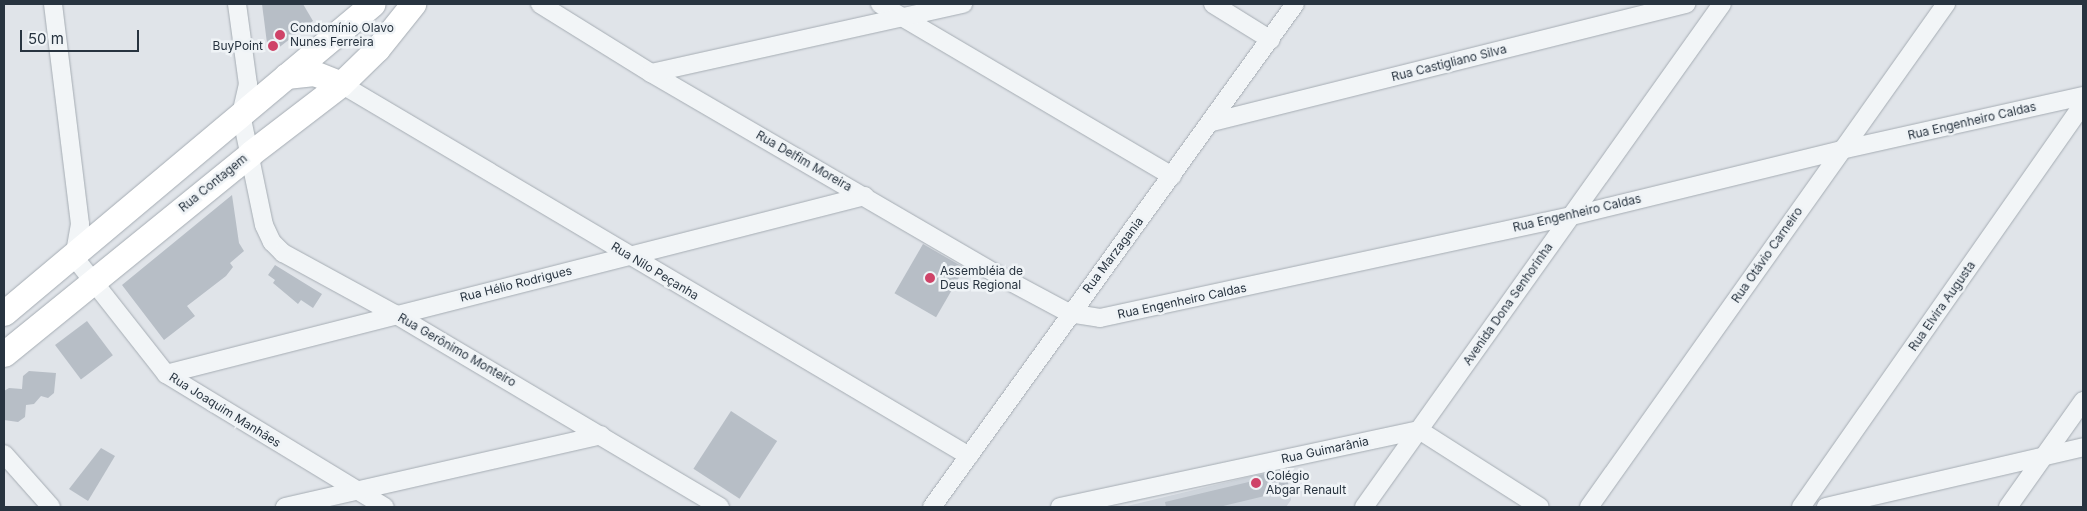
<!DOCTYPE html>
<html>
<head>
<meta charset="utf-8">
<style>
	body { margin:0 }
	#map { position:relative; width:2087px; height:511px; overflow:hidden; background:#e0e4e9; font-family:Inter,sans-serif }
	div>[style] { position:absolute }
	.built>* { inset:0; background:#ced4db }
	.building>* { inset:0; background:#b7bec6; transform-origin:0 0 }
	.roads { filter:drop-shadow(0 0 1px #a5acb3) drop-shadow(0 0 1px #a5acb3) }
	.street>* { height:18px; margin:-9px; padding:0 9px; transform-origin:9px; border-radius:9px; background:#f2f5f7 }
	.secondary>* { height:25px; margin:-12.5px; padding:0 12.5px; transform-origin:12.5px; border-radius:12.5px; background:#fff }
	.dots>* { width:14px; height:14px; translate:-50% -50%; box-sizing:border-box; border:2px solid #eff3f6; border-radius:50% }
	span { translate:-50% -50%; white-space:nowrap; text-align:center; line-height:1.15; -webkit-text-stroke:5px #eff3f6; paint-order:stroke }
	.poi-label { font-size:12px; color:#283440 }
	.left { translate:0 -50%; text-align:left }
	.right { translate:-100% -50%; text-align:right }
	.street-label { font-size:12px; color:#283440 }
	.frame { position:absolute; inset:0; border:5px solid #283440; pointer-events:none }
	.scale { position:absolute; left:20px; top:30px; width:119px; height:22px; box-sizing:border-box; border:2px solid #283440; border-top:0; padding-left:6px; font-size:15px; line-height:18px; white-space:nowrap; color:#283440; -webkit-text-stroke:4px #eff3f6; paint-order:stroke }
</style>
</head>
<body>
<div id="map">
	<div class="built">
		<i style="clip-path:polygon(1286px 468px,1291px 500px,1286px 507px,1123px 507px)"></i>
	</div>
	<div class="building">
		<i style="clip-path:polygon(262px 4px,303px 4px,313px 21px,277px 49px,268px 51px)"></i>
		<i style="clip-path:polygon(232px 195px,239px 243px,244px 251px,230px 263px,233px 267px,226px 276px,187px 306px,195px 316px,164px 340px,122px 285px)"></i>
		<i style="left:923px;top:244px;width:48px;height:57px;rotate:30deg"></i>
		<i style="clip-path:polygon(275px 265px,322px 294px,313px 308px,301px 300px,298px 304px,273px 283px,275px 280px,268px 275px)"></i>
		<i style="left:87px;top:321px;width:43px;height:40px;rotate:53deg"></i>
		<i style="clip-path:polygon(29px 371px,56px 373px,54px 393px,48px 398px,41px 396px,34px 404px,26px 405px,25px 417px,18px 422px,4px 420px,4px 391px,9px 388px,22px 389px,23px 376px)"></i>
		<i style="left:731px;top:411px;width:55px;height:69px;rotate:33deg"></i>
		<i style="clip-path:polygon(101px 448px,115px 456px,88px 501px,69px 489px)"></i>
		<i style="clip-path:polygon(1286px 469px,1289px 490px,1219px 507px,1166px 507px,1165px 502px,1257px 480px,1256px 476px)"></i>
	</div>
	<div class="roads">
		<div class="street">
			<i style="left:53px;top:4px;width:222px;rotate:83deg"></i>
			<i style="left:80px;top:224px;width:34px;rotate:100deg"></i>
			<i style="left:74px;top:257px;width:149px;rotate:51.8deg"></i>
			<i style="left:166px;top:374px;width:256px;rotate:31.3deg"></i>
			<i style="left:237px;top:4px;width:81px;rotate:82.2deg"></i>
			<i style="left:248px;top:84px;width:31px;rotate:103deg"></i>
			<i style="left:241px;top:114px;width:113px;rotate:78.3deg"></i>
			<i style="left:264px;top:225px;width:19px;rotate:65deg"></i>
			<i style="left:272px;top:242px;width:16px;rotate:45deg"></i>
			<i style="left:283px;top:253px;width:128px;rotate:28.6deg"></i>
			<i style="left:395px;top:314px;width:378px;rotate:30.7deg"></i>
			<i style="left:540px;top:4px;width:131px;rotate:31.9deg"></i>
			<i style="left:651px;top:73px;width:402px;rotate:30.2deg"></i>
			<i style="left:998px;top:275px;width:81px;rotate:28.2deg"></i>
			<i style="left:1069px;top:313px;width:31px;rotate:9deg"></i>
			<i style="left:1100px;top:318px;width:482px;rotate:-12.2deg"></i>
			<i style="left:1571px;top:216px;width:278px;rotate:-13.7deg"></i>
			<i style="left:1841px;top:150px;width:248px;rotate:-12.6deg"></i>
			<i style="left:880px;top:4px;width:339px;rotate:30.5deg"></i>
			<i style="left:1213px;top:4px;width:68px;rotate:31.8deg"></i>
			<i style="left:651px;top:73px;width:320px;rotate:-12.5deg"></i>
			<i style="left:341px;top:84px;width:730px;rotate:30.64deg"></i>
			<i style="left:1212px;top:122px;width:489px;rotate:-14deg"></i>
			<i style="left:166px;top:374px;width:721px;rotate:-14.29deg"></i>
			<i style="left:4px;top:454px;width:71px;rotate:48.4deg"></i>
			<i style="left:285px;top:507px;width:324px;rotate:-12.8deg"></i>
			<i style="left:932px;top:507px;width:620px;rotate:-54.18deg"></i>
			<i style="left:1060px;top:507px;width:367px;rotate:-12.1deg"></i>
			<i style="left:1419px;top:430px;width:143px;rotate:32.5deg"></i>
			<i style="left:1364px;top:507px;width:617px;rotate:-54.56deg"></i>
			<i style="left:1589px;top:507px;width:617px;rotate:-54.64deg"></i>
			<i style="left:1801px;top:507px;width:492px;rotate:-55deg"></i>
			<i style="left:1826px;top:507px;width:264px;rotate:-13.1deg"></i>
			<i style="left:2008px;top:507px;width:130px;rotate:-54.7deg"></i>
		</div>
		<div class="secondary">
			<i style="left:286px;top:76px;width:28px;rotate:-6deg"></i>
			<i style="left:314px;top:73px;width:29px;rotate:22deg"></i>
			<i style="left:4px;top:313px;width:481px;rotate:-40deg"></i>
			<i style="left:4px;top:354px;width:318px;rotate:-39.1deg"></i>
			<i style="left:251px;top:153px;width:113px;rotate:-37.5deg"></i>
			<i style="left:341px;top:84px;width:50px;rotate:-44.2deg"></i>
			<i style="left:377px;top:49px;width:58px;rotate:-51.3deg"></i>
		</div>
	</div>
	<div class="dots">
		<i style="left:280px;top:35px;background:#cf4368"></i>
		<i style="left:273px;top:46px;background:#cf4368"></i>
		<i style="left:930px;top:278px;background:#cf4368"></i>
		<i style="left:1256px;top:483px;background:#cf4368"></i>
	</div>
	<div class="poi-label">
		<span class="left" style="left:290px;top:35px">Condomínio Olavo<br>Nunes Ferreira</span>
		<span class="right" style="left:263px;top:46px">BuyPoint</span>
		<span class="left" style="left:940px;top:278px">Assembléia de<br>Deus Regional</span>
		<span class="left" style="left:1266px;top:483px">Colégio<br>Abgar Renault</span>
	</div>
	<div class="street-label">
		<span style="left:1449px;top:63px;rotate:-14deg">Rua Castigliano Silva</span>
		<span style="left:1972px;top:121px;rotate:-13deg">Rua Engenheiro Caldas</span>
		<span style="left:804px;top:161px;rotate:30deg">Rua Delfim Moreira</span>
		<span style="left:213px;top:183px;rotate:-39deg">Rua Contagem</span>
		<span style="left:1577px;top:213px;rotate:-13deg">Rua Engenheiro Caldas</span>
		<span style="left:1113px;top:255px;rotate:-53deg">Rua Marzagania</span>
		<span style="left:1767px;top:255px;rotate:-55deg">Rua Otávio Carneiro</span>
		<span style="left:655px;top:271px;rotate:31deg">Rua Nilo Peçanha</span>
		<span style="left:516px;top:284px;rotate:-14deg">Rua Hélio Rodrigues</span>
		<span style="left:1182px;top:301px;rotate:-12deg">Rua Engenheiro Caldas</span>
		<span style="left:1508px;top:304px;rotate:-55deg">Avenida Dona Senhorinha</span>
		<span style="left:1942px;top:306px;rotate:-55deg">Rua Elvira Augusta</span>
		<span style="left:457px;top:350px;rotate:30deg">Rua Gerônimo Monteiro</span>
		<span style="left:225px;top:410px;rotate:32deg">Rua Joaquim Manhães</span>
		<span style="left:1325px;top:450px;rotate:-12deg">Rua Guimarânia</span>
	</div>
	<div class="frame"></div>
	<div class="scale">50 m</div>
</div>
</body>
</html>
